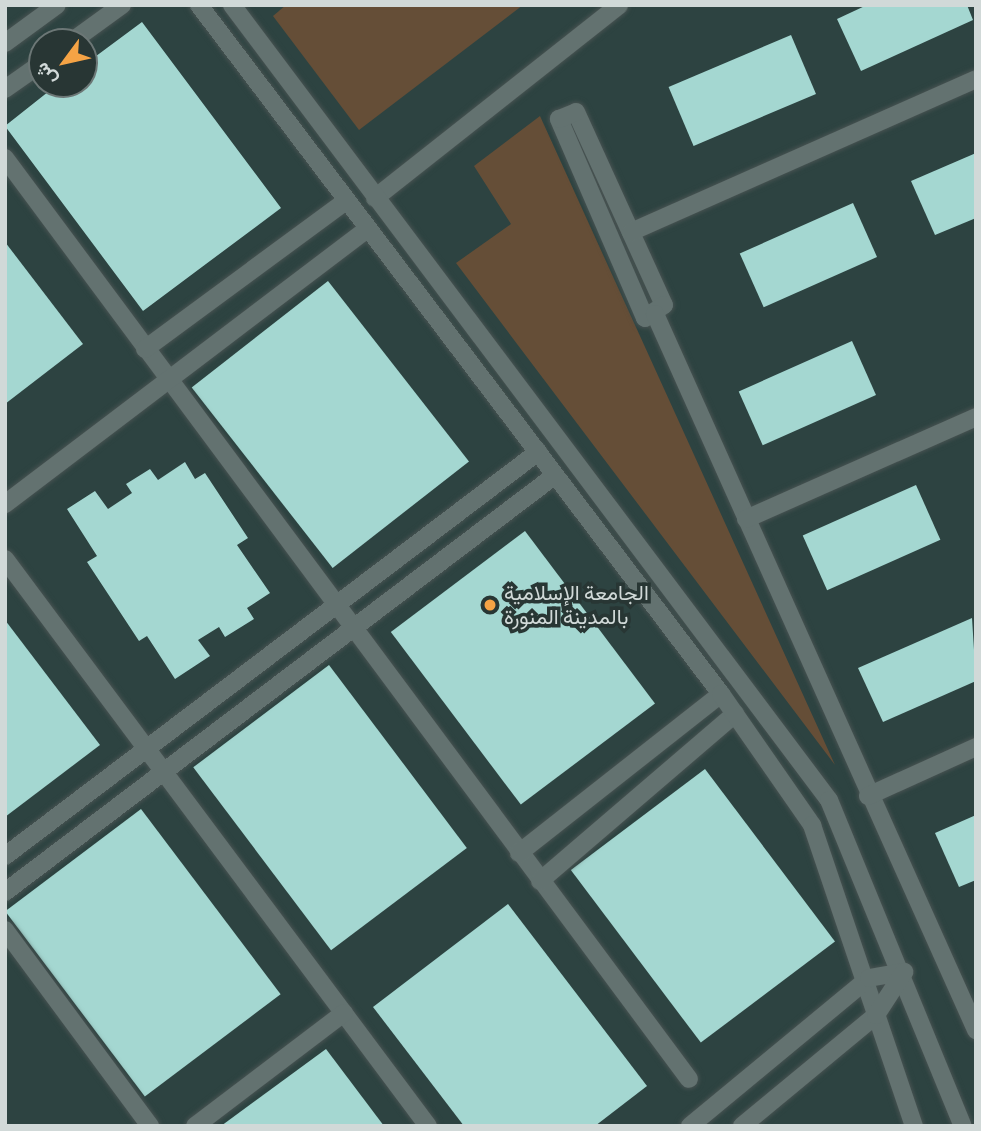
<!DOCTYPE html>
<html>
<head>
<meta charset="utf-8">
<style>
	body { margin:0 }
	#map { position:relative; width:981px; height:1131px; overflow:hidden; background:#283634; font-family:"Source Sans 3",Vazirmatn,sans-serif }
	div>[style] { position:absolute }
	.built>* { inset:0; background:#2d4341 }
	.green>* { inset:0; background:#654e37 }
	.building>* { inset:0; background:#a4d7d1; transform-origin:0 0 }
	.roads { filter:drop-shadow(0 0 2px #475251) drop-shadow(0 0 2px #475251) }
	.minor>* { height:18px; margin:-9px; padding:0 9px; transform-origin:9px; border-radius:9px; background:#637270 }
	.secondary>* { height:18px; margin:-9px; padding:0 9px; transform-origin:9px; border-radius:9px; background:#637270 }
	.dots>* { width:19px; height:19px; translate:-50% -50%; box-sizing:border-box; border:4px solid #283634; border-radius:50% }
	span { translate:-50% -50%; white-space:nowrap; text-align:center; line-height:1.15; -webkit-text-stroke:7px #283634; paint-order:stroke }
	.poi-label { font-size:21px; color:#d1d9d8 }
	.left { translate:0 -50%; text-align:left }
	.frame { position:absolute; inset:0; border:7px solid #d1d9d8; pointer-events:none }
	.north { position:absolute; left:28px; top:28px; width:70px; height:70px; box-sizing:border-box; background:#283634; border:2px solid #6c7776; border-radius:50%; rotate:237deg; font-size:19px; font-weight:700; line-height:28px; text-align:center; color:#d1d9d8 }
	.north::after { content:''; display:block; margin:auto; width:24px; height:32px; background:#f5a345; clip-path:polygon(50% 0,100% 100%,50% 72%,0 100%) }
</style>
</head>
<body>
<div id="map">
	<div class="built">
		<i style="clip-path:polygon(evenodd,5px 5px,976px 5px,976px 1126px,5px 1126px,5px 5px,42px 42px,84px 42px,84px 84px,42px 84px,42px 42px)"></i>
	</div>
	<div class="green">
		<i style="clip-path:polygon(286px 5px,523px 5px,359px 130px,273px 16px)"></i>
		<i style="clip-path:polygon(540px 116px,835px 765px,456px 263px,511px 224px,474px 166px)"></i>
	</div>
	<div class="building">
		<i style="clip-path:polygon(867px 5px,967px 5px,973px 20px,861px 71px,837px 19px)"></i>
		<i style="clip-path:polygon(142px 22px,281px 208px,143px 311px,5px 126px,58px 84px,84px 84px,84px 65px)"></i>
		<i style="left:791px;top:35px;width:64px;height:133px;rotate:67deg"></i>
		<i style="clip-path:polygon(976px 153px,976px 218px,935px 235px,911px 181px)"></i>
		<i style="left:853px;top:203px;width:59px;height:124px;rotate:66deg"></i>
		<i style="clip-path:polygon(5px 242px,83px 344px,5px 404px)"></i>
		<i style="left:328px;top:281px;width:229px;height:173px;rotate:52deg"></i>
		<i style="left:852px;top:341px;width:59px;height:124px;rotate:66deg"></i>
		<i style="clip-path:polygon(185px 462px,195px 479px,205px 473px,248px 538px,237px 545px,270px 593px,247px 608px,254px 619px,225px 637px,219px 627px,198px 640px,210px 656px,175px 679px,147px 636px,139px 641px,87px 562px,97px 556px,67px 509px,95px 491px,108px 509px,132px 493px,126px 484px,150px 469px,158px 480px)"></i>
		<i style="left:916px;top:485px;width:60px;height:124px;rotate:66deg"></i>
		<i style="left:525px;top:531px;width:216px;height:168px;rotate:53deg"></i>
		<i style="clip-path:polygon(972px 618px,976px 681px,883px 722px,858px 668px)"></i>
		<i style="clip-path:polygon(5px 620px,100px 745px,5px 817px)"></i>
		<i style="left:329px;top:665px;width:229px;height:170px;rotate:53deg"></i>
		<i style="left:705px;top:769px;width:216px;height:168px;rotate:53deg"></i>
		<i style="left:141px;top:809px;width:232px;height:170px;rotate:53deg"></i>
		<i style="clip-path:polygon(976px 815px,976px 880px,959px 887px,935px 833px)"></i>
		<i style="clip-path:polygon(508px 904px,647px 1086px,595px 1126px,464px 1126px,373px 1007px)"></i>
		<i style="clip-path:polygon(326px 1049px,384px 1126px,221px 1126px)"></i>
	</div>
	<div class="roads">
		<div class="minor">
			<i style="left:71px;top:42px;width:63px;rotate:-36deg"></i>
			<i style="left:5px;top:43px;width:64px;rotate:-36.2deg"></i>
			<i style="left:5px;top:89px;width:45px;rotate:-35.1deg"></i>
			<i style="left:576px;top:112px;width:212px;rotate:65.5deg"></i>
			<i style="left:664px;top:305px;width:23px;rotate:146deg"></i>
			<i style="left:645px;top:318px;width:217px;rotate:-113.4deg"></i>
			<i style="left:559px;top:119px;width:18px;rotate:-22deg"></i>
			<i style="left:5px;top:158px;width:1147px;rotate:53.4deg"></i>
			<i style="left:375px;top:198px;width:311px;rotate:-38.3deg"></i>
			<i style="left:631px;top:232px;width:377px;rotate:-23.9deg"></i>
			<i style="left:655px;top:314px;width:785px;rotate:65.85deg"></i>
			<i style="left:145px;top:349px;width:250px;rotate:-36.4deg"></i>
			<i style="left:5px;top:504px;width:453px;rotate:-37.2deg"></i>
			<i style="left:746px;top:519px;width:252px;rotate:-23.9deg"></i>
			<i style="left:5px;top:559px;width:707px;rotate:53.28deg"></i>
			<i style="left:868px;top:796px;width:119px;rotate:-24.4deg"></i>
			<i style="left:519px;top:853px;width:257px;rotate:-38.2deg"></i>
			<i style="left:5px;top:856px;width:669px;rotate:-37.16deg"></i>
			<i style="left:540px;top:881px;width:257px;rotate:-40.6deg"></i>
			<i style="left:5px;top:892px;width:689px;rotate:-37.15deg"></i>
			<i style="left:5px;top:930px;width:244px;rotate:53.5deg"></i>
			<i style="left:195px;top:1126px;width:187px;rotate:-37.2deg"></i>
		</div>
		<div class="secondary">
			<i style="left:199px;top:5px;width:864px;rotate:52.85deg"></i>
			<i style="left:721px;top:694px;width:160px;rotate:55.2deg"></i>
			<i style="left:812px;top:825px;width:318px;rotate:71.3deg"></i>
			<i style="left:232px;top:5px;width:994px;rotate:53.1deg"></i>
			<i style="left:829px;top:800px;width:352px;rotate:67.7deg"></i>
			<i style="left:690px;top:1126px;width:232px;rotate:-39.6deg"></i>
			<i style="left:869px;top:978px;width:36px;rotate:-10deg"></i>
			<i style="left:742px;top:1126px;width:174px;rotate:-39.6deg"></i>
			<i style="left:876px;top:1015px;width:51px;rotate:-56.9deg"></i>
		</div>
	</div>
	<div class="dots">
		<i style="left:490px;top:605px;background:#f5a345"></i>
	</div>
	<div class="poi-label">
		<span class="left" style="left:504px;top:605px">الجامعة الإسلامية<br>بالمدينة المنورة</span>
	</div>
	<div class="frame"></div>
	<div class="north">ش</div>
</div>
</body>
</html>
